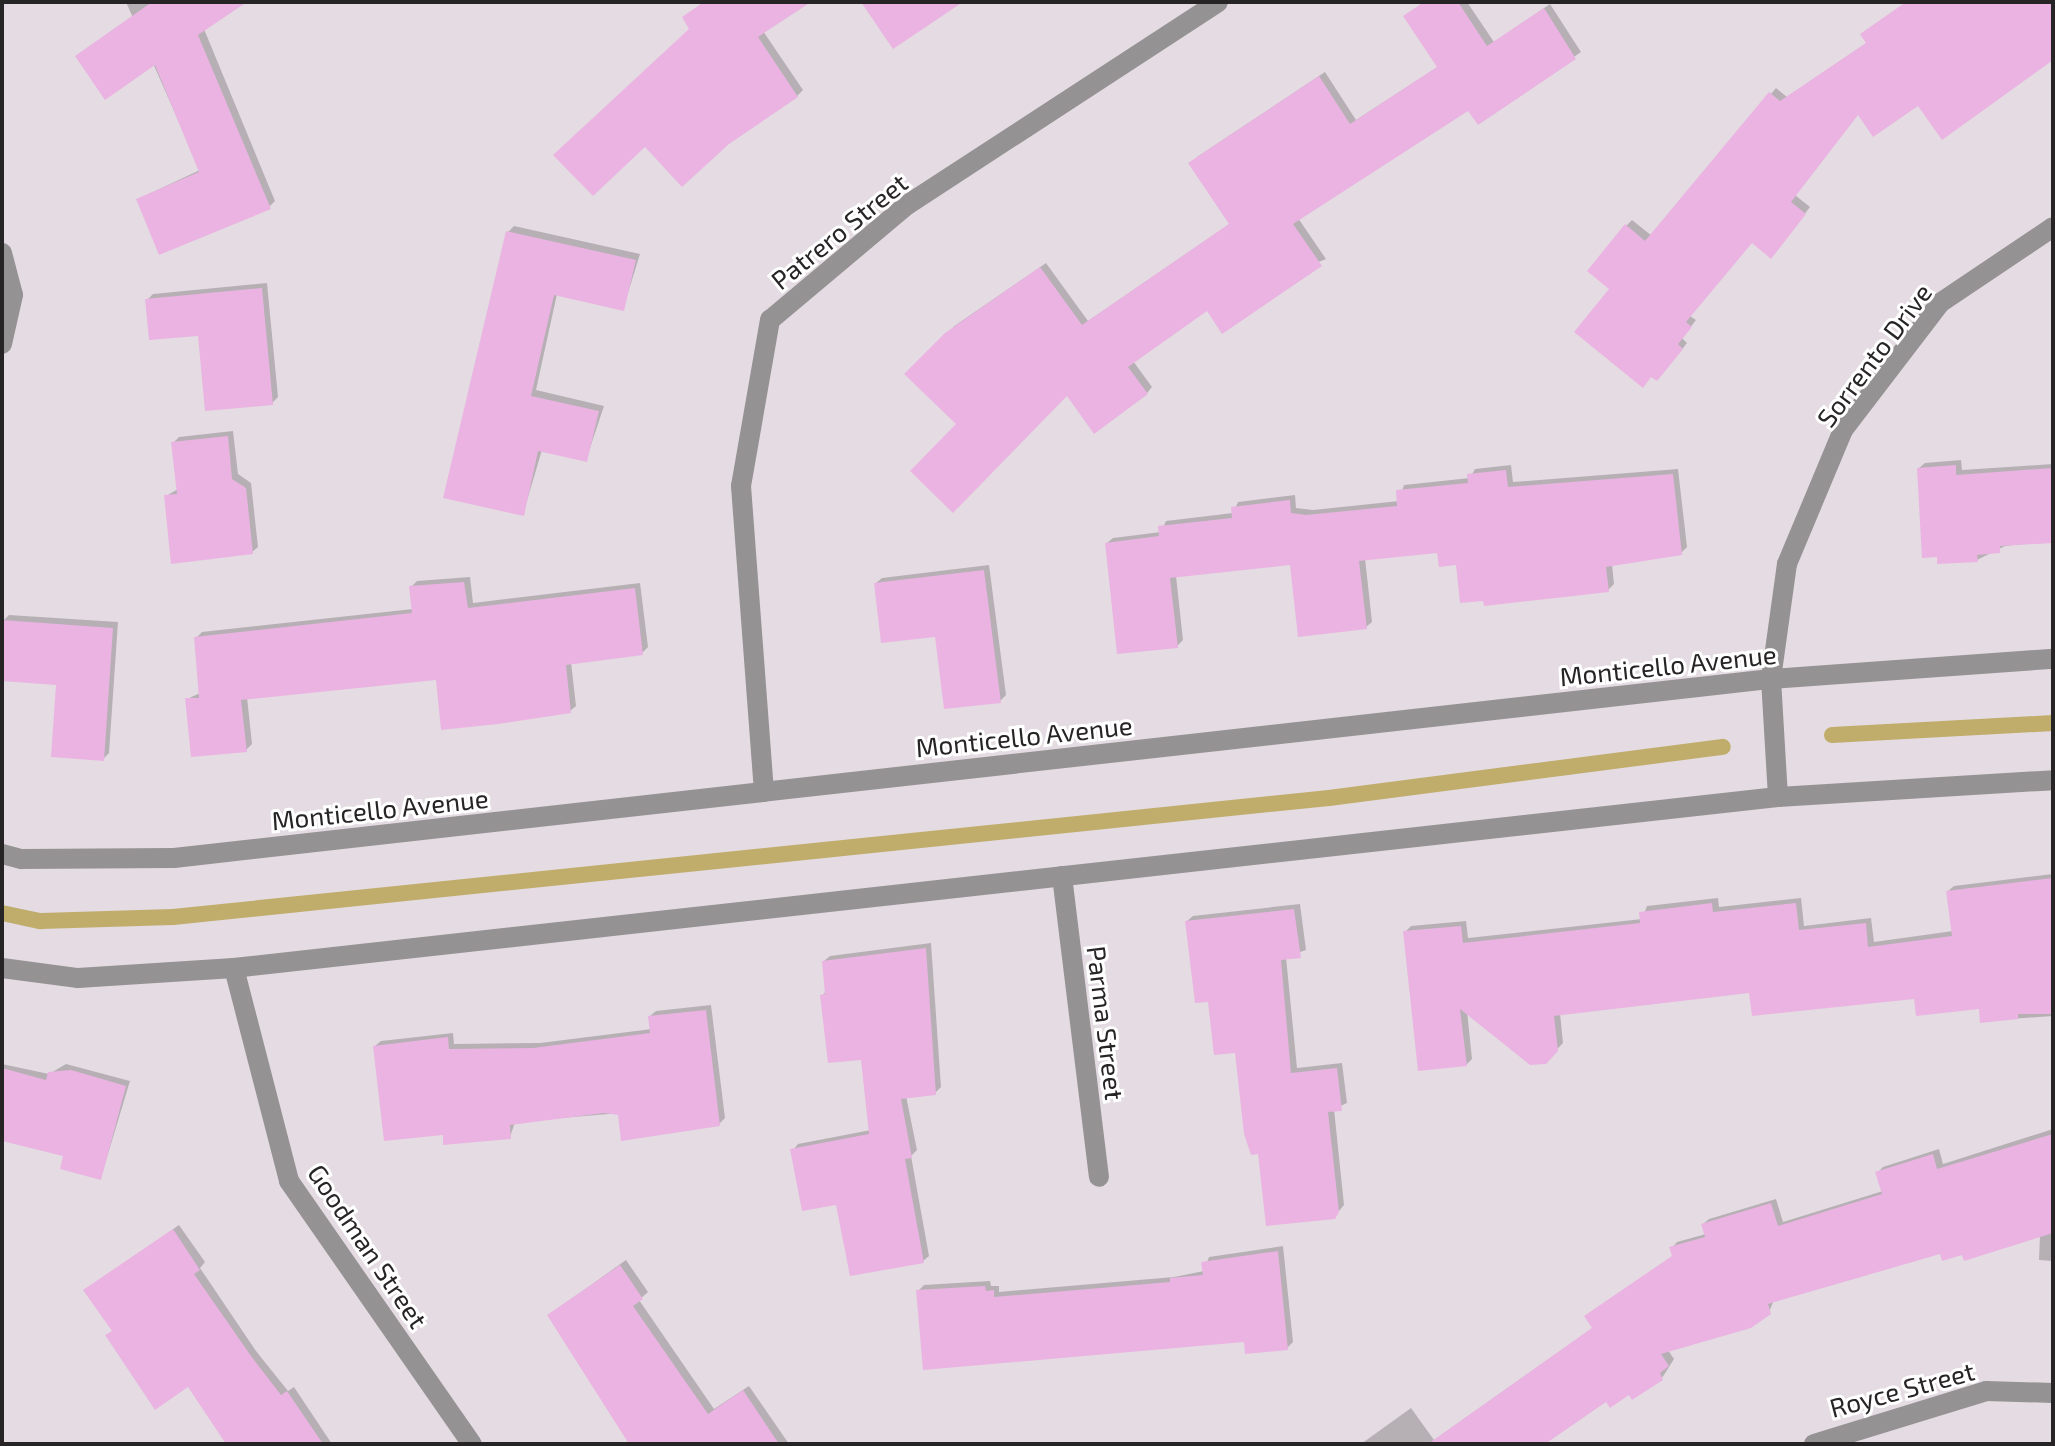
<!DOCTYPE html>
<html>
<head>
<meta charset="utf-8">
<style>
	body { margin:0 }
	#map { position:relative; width:2055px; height:1446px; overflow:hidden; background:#e4dce2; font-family:"Exo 2",sans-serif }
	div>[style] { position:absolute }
	.shadow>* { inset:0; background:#0003 }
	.stream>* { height:16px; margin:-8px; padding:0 8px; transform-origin:8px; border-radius:8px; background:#c0ad6c }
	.building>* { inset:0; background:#eab3e2 }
	.street>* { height:20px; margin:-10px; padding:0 10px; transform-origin:10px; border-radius:10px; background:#959294 }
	span { translate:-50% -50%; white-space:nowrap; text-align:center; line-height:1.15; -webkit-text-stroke:6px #fff; paint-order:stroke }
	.street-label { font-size:26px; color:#272426 }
	.frame { position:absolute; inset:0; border:4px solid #272426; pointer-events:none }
</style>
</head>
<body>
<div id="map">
	<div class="shadow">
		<i style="clip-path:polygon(126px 2px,208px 2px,204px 29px,275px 201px,269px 207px,138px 199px,200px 170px)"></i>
		<i style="clip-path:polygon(704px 2px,807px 2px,763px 31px,803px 90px,797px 96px,692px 29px,684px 17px)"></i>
		<i style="clip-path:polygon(1424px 2px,1467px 2px,1494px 42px,1550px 4px,1581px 52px,1478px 123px,1468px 108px,1298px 218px,1326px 259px,1207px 308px,1133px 361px,1152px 387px,1147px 393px,1067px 393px,959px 424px,953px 327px,1046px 263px,1088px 321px,1231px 223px,1197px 157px,1325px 72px,1356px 120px,1439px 66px)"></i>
		<i style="clip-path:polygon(1911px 2px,2053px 2px,2053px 59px,1919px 103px,1859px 113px,1795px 195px,1810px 207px,1777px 250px,1752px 241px,1690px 316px,1696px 320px,1682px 338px,1687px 343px,1663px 373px,1612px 289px,1626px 226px,1632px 220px,1652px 236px,1776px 88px,1787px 97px,1868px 42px)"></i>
		<i style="clip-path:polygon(514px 226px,640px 254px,623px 309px,557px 294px,536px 390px,604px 406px,586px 460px,542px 450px,523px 514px,508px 232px)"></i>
		<i style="clip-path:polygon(267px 283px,278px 397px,272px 403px,200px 334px,147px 300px,153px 294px)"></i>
		<i style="clip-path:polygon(233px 431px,238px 474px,251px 483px,258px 547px,252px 552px,166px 496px,178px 489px,173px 443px,179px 437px)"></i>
		<i style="clip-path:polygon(1961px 460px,1962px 470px,2053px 464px,2053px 541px,2005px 546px,1977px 560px,1919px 468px,1925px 463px)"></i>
		<i style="clip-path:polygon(1511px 465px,1513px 482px,1678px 469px,1687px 547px,1681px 553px,1612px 564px,1614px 584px,1608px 590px,1439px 551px,1365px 558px,1372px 622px,1366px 627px,1292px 563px,1176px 576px,1183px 640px,1177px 646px,1107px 543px,1113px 538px,1161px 532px,1166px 521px,1233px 513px,1238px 502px,1295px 495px,1296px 508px,1313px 510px,1399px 501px,1404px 485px,1470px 478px,1475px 469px)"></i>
		<i style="clip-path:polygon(989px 565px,1006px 695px,1000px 701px,937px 635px,876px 583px,882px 578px)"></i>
		<i style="clip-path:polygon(470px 577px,473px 603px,640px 583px,648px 647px,642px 653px,571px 662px,576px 706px,570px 711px,438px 678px,247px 697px,252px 744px,246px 750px,187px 699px,200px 693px,196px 638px,202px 632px,413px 609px,411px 587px,417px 581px)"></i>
		<i style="clip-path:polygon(9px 615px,118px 622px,109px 753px,103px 759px,58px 683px,2px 679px,3px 621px)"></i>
		<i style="clip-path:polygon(2053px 874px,2053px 1016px,1982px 1021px,1981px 1007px,1916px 997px,1751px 991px,1560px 1013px,1563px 1043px,1545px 1062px,1467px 1011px,1472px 1059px,1466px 1065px,1405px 932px,1411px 926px,1466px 921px,1468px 938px,1642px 919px,1647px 906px,1718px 898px,1719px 907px,1801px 898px,1804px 926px,1871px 918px,1874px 942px,1953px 931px,1948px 891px,1954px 886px)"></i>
		<i style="clip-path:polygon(1300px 904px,1306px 950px,1286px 957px,1297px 1068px,1342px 1063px,1347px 1103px,1334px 1109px,1344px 1205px,1334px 1217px,1260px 1151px,1237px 1051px,1210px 999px,1187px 921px,1193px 916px)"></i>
		<i style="clip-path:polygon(931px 943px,941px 1087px,935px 1093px,906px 1096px,917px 1150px,911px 1156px,929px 1256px,923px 1261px,838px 1202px,793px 1150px,798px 1144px,871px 1130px,862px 1058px,822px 996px,827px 990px,824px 961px,830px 956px)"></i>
		<i style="clip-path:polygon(711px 1005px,725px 1118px,719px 1124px,620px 1113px,515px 1122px,510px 1137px,445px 1132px,375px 1046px,381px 1041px,453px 1033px,454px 1044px,540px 1043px,652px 1029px,650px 1016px,656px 1011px)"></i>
		<i style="clip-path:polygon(2px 1064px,49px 1074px,66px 1064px,130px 1081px,101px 1177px,65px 1155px,2px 1139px)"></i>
		<i style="clip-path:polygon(2053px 1129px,2053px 1261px,2039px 1260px,2040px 1235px,1963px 1252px,1941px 1252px,1774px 1300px,1769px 1312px,1668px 1350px,1674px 1359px,1662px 1378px,1607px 1400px,1532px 1444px,1361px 1444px,1411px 1408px,1434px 1440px,1594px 1327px,1674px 1255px,1672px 1248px,1677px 1242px,1706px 1234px,1703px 1224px,1709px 1219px,1776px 1199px,1783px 1222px,1883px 1191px,1877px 1173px,1883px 1167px,1939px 1149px,1943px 1164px)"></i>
		<i style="clip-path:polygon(179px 1225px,205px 1262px,200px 1268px,256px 1351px,288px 1391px,294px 1387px,332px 1444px,229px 1444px,189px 1384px,107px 1336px,113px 1330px,86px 1290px)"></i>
		<i style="clip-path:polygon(1283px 1246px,1293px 1342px,1287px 1348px,919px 1290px,924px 1285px,990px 1281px,991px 1286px,999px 1286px,999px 1292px,1174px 1277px,1204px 1271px,1209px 1257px)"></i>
		<i style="clip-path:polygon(626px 1260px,648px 1292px,639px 1300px,714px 1409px,749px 1386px,789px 1444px,645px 1444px,549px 1315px)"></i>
	</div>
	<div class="stream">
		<i style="left:1832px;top:735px;width:221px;rotate:-3.1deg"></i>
		<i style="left:2px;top:913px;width:40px;rotate:12deg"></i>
		<i style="left:41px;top:921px;width:132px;rotate:-1.7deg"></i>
		<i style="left:173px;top:917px;width:1162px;rotate:-5.88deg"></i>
		<i style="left:1329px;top:798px;width:397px;rotate:-7.4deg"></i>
	</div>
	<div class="building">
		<i style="clip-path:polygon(152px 2px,247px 2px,198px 35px,271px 209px,159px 255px,136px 199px,199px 172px,155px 65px,105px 100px,75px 56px)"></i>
		<i style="clip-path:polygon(704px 2px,811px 2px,758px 37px,798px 97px,729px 144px,682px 187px,645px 147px,593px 196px,553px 155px,689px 29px,682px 17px)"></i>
		<i style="clip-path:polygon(861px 2px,963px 2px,893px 49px)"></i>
		<i style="clip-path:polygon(1424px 2px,1458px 2px,1487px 46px,1544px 8px,1576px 59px,1478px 125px,1468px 111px,1293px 224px,1322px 266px,1222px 334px,1207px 311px,1128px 367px,1148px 394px,1094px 434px,1067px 396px,953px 513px,910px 471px,956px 424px,904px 374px,945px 333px,1040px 267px,1082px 325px,1229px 224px,1188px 163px,1319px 76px,1350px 124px,1437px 67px,1403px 16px)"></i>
		<i style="clip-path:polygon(1906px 2px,2053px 2px,2053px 60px,1942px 140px,1918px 106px,1873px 137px,1858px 115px,1791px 202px,1806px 214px,1771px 259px,1752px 243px,1686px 322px,1692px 327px,1678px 344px,1683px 349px,1657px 381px,1651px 377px,1643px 388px,1574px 332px,1609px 289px,1587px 271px,1625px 224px,1645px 241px,1769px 92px,1780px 101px,1866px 43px,1860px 34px)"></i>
		<i style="clip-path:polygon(506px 231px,636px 260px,624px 311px,554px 295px,531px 396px,599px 411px,587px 462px,538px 451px,524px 516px,443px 498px)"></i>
		<i style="clip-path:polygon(262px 288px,273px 405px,205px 411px,198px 336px,149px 340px,145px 299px)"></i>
		<i style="clip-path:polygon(228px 436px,232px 479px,246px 488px,253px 554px,171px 564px,164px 495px,177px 494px,171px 442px)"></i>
		<i style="clip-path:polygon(1956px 465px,1956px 475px,2053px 468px,2053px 543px,2000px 546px,2000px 553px,1977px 555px,1978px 562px,1937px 564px,1937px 557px,1922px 558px,1917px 468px)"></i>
		<i style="clip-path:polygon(1506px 470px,1508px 487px,1673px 474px,1682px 555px,1606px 567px,1609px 592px,1484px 606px,1483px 601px,1460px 603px,1456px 565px,1439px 567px,1437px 553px,1359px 561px,1367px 629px,1298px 637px,1290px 565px,1170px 578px,1178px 648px,1117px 654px,1105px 543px,1159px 536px,1158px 526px,1232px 518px,1231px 507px,1290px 500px,1291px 513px,1306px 515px,1397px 506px,1396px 490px,1468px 483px,1467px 474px)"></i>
		<i style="clip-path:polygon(984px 570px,1001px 703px,944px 709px,935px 637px,881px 643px,874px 583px)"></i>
		<i style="clip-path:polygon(464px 582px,468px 608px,635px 588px,643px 655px,566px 665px,571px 713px,498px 724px,441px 730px,436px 680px,241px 700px,247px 752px,191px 757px,185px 698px,199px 698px,194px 637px,412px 613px,409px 586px)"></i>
		<i style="clip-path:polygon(2px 620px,113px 628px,104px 761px,51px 757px,56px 685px,2px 681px)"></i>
		<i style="clip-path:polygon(2053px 878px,2053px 1014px,2018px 1014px,2018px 1019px,1980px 1023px,1979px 1009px,1916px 1016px,1914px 999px,1752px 1016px,1749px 993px,1554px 1016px,1558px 1051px,1546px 1064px,1530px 1065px,1460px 1009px,1467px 1066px,1418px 1071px,1403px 931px,1461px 926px,1463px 943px,1640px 923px,1639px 912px,1712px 903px,1713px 912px,1796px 903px,1799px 930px,1866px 923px,1868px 947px,1952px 936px,1946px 891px)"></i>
		<i style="clip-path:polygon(1294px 909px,1301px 958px,1281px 960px,1291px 1073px,1337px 1068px,1342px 1111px,1328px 1112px,1339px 1212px,1335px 1219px,1266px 1226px,1258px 1154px,1251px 1155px,1244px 1134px,1235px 1053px,1214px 1055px,1208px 1002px,1195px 1003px,1185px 921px)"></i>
		<i style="clip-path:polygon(926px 948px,936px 1095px,901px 1099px,912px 1158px,905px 1159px,924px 1263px,850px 1276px,836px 1205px,802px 1211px,790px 1149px,869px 1134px,861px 1060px,828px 1063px,820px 995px,825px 994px,822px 961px)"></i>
		<i style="clip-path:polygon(706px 1010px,720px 1126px,621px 1141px,618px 1115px,604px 1113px,510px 1125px,511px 1139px,443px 1145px,443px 1135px,384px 1141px,373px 1046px,448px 1037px,449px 1049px,533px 1048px,650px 1033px,648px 1016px)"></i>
		<i style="clip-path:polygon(2px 1068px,46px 1080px,48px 1072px,71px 1070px,126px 1086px,101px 1180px,60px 1169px,63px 1156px,2px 1141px)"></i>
		<i style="clip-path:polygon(2053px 1134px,2053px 1233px,1964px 1261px,1962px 1255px,1942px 1261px,1940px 1254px,1768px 1304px,1771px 1314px,1751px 1328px,1661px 1354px,1669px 1366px,1660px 1373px,1663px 1380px,1632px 1400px,1629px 1395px,1610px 1408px,1606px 1402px,1545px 1444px,1428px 1444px,1592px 1328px,1584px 1316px,1672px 1256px,1669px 1247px,1705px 1237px,1701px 1224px,1771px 1203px,1778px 1226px,1882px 1194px,1875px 1172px,1933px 1154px,1937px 1169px)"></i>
		<i style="clip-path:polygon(173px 1229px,200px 1270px,194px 1274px,251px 1356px,281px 1395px,287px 1391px,323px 1444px,226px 1444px,188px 1387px,155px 1410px,105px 1335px,112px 1331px,83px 1290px)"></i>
		<i style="clip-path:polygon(1278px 1251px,1288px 1350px,1245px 1354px,1244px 1342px,923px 1370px,916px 1290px,985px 1286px,986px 1291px,994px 1290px,994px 1297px,1170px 1282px,1170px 1278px,1203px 1275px,1201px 1262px)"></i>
		<i style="clip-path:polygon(620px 1265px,643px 1299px,633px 1306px,708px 1414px,743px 1390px,779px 1444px,629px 1444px,547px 1315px)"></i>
	</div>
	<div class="street">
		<i style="left:2px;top:253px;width:43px;rotate:75.3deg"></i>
		<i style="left:13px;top:295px;width:50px;rotate:102.7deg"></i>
		<i style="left:764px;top:792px;width:307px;rotate:-94.3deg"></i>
		<i style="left:741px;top:486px;width:169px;rotate:-80.1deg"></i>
		<i style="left:770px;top:320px;width:179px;rotate:-40deg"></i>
		<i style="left:907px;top:205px;width:371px;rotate:-33.1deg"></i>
		<i style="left:1778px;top:797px;width:118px;rotate:-93.4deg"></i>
		<i style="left:1771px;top:679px;width:116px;rotate:-82.1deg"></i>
		<i style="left:1787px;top:564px;width:145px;rotate:-67.3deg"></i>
		<i style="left:1843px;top:430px;width:160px;rotate:-52.6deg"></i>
		<i style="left:1940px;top:303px;width:136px;rotate:-33.9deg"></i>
		<i style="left:2px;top:854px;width:20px;rotate:15deg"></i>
		<i style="left:21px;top:859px;width:153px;rotate:-0.4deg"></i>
		<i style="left:174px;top:858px;width:1607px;rotate:-6.4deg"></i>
		<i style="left:1771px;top:679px;width:283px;rotate:-4.1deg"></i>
		<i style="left:1062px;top:876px;width:303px;rotate:83deg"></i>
		<i style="left:2px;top:968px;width:77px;rotate:7.5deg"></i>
		<i style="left:78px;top:978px;width:156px;rotate:-3.7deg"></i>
		<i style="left:234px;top:968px;width:1553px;rotate:-6.32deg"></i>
		<i style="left:1778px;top:797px;width:276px;rotate:-3.5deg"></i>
		<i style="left:234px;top:968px;width:220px;rotate:75.5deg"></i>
		<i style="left:289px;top:1181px;width:320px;rotate:55.2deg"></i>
		<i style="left:1814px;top:1444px;width:180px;rotate:-17.1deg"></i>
		<i style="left:1986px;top:1391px;width:67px;rotate:1.7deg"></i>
	</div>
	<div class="street-label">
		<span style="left:839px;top:231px;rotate:-39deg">Patrero Street</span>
		<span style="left:1874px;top:355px;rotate:-53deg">Sorrento Drive</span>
		<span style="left:1668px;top:665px;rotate:-6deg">Monticello Avenue</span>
		<span style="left:1024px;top:736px;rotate:-6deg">Monticello Avenue</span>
		<span style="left:380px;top:809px;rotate:-6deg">Monticello Avenue</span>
		<span style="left:1106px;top:1023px;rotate:83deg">Parma Street</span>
		<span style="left:368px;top:1246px;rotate:56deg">Goodman Street</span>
		<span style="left:1902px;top:1389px;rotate:-15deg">Royce Street</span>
	</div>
	<div class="frame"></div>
</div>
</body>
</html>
